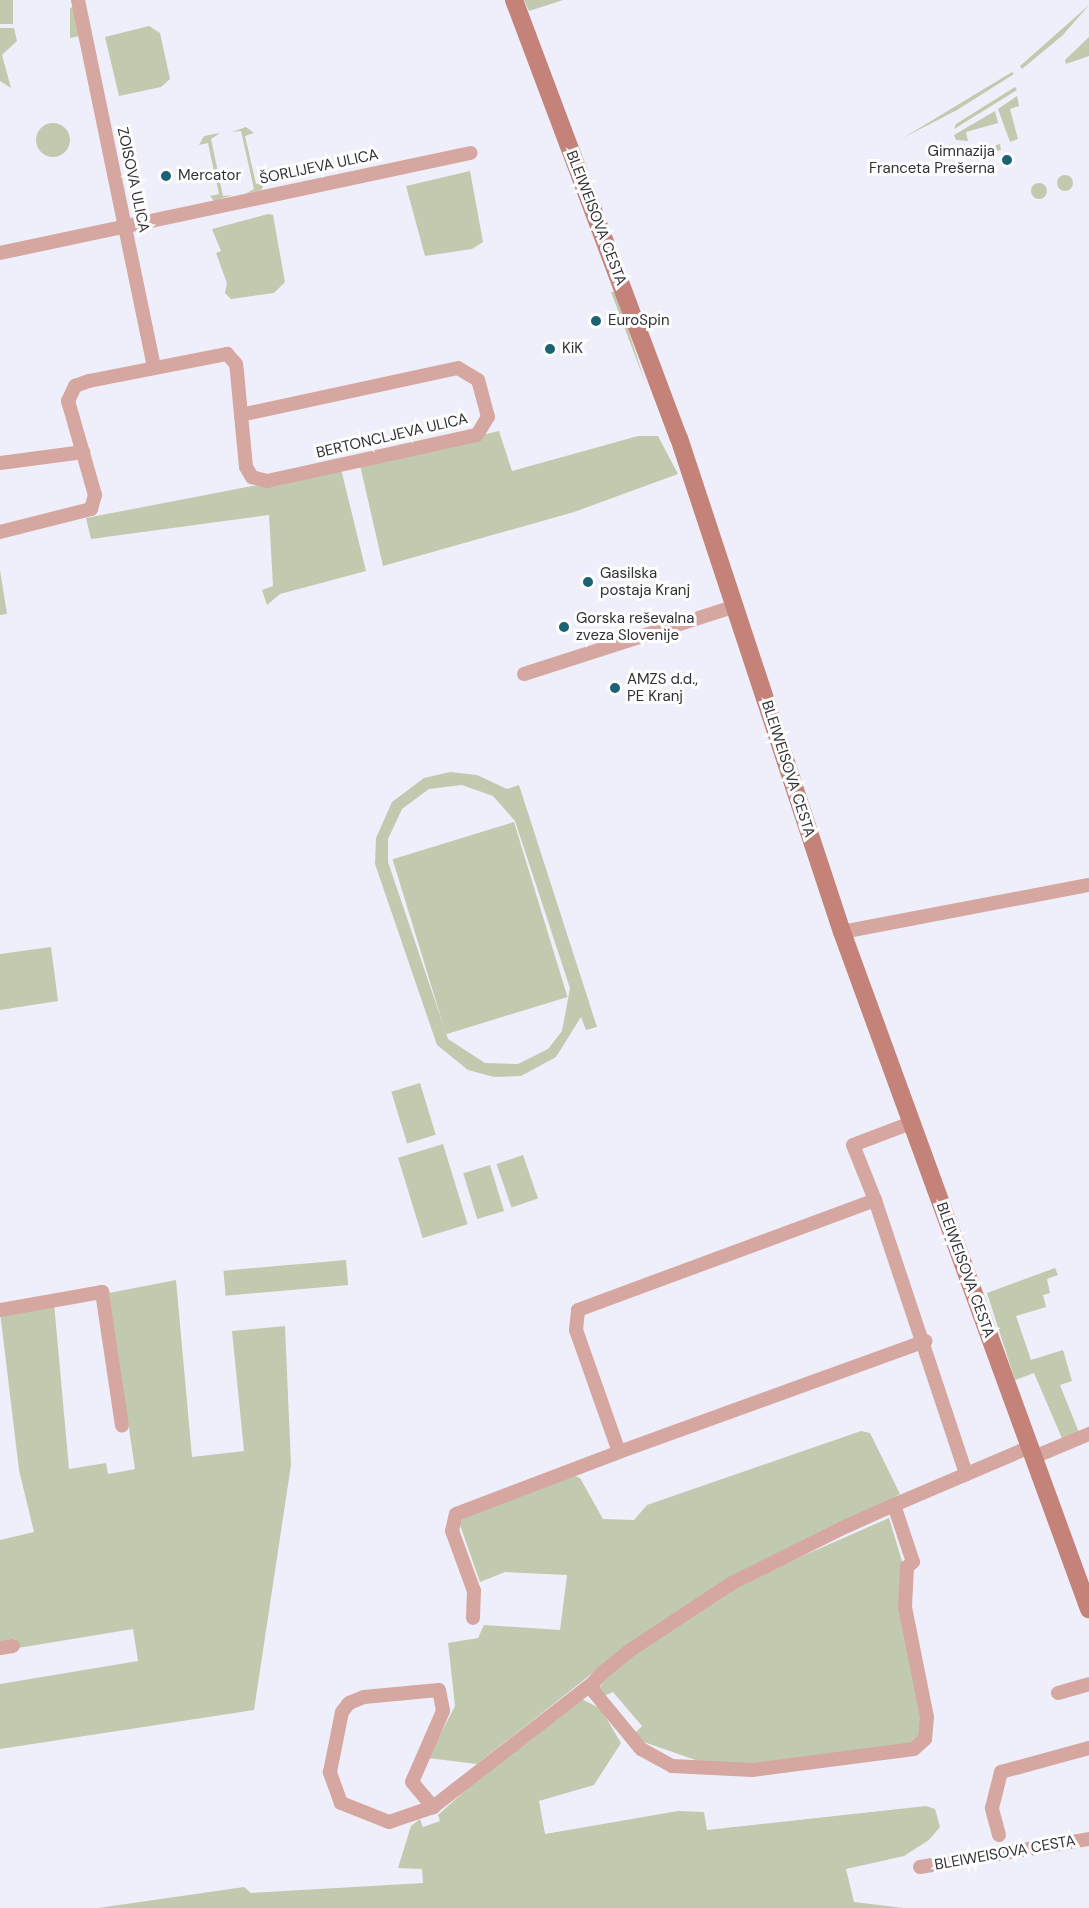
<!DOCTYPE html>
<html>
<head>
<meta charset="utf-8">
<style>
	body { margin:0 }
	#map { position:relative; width:1089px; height:1908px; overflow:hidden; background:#eeeffb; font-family:"DM Sans",sans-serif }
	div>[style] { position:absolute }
	.green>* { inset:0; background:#c1caae; transform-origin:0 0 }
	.round { border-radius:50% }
	.minor>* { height:14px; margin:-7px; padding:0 7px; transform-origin:7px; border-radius:7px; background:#d6a7a0 }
	.secondary>* { height:18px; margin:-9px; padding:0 9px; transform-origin:9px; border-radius:9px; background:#c58279 }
	.dots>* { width:16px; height:16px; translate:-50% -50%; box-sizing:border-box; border:3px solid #fdfdfd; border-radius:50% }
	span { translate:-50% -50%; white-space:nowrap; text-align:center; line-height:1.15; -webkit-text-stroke:6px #fdfdfd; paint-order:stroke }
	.poi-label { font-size:15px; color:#303135 }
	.right { translate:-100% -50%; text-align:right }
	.left { translate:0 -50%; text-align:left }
	.street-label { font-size:15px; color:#303135 }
</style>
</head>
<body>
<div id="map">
	<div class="green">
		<i style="left:0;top:0;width:13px;height:24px"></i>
		<i style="clip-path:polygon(524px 0,563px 0,529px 11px)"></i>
		<i style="clip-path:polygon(1089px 5px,1063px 35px,1022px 69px,1020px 66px)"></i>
		<i style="clip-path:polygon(73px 7px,80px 36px,70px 38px,70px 8px)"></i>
		<i style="clip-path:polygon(149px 26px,160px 33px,170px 79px,161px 87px,119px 96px,105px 37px)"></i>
		<i style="clip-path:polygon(0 28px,14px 28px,17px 41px,2px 55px,11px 88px,0 81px)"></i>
		<i style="clip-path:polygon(1089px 37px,1089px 56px,1066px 64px,1065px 60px)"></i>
		<i style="clip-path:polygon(1012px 72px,1014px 74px,957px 110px,903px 138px)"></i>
		<i style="clip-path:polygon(1015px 87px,1017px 90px,954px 129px,956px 124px)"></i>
		<i style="clip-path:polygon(1017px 96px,1019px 106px,1010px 109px,1018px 139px,1010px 142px,998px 109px)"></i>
		<i style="clip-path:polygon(995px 111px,998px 123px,966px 132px,968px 141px,956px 140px,954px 135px)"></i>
		<i class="round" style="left:36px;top:123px;width:34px;height:34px"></i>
		<i style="clip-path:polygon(246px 127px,254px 133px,245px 136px,256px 184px,266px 182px,261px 190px,245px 194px,254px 189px,241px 131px,232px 132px)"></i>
		<i style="clip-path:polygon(220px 133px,211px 139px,223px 196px,233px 195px,214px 201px,210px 196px,219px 194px,208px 143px,199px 145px,204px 136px)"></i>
		<i style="clip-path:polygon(1000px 144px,1001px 150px,969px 158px,971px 152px)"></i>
		<i style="clip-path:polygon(470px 171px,483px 242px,472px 249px,425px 256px,406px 186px)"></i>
		<i class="round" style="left:1057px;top:175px;width:16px;height:16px"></i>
		<i class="round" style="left:1031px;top:183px;width:16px;height:16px"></i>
		<i style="clip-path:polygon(268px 214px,273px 215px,285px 282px,274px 293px,231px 299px,225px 293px,227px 283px,216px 253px,221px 251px,212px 229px)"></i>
		<i style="clip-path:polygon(611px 292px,616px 292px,648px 391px,645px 382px)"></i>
		<i style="clip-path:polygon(499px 431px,512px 471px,638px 436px,658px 436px,678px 474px,574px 512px,383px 566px,360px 465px)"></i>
		<i style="clip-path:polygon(341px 469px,366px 571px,280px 594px,267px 605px,262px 590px,273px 586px,269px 515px,91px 539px,86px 518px)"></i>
		<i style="clip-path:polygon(0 570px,7px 614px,0 615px)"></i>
		<i style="clip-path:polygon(evenodd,450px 772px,477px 775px,507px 789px,519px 785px,597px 1027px,586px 1030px,581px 1017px,556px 1057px,521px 1076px,494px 1077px,468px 1070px,437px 1045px,375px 864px,376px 838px,392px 802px,424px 778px,450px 772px,462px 785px,493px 796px,515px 821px,570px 988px,562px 1031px,548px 1049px,518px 1064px,485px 1063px,448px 1039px,388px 862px,388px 839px,402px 809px,429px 789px,462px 785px)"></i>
		<i style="left:514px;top:822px;width:183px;height:127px;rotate:73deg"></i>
		<i style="clip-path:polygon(51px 947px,58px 1001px,0 1010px,0 954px)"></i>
		<i style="left:420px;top:1083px;width:54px;height:30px;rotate:73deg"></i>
		<i style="left:443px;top:1144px;width:84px;height:47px;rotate:73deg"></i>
		<i style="left:523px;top:1155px;width:46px;height:28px;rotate:71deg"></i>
		<i style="left:490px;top:1165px;width:48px;height:28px;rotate:73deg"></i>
		<i style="left:346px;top:1260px;width:25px;height:123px;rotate:85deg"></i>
		<i style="clip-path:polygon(1055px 1268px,1058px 1275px,1047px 1279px,1050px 1293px,1043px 1295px,1046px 1307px,1016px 1316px,1031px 1360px,1063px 1350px,1072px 1381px,1060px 1385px,1080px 1435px,1064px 1443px,1034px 1373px,1015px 1380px,987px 1293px)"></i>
		<i style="clip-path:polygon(176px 1280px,192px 1457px,244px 1451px,232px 1331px,285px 1326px,291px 1465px,254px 1710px,0 1749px,0 1684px,138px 1661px,133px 1629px,18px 1648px,16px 1639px,0 1641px,0 1540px,34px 1532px,19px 1470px,0 1312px,54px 1303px,69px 1469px,106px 1463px,108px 1474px,125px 1471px,135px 1469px,109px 1293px)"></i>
		<i style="clip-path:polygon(861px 1431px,870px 1433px,900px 1494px,608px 1661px,477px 1764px,428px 1758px,455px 1706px,448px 1643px,478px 1638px,484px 1625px,560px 1630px,567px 1575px,505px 1572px,480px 1582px,460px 1525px,463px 1517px,573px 1475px,580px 1478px,603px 1519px,634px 1520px,647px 1505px)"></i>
		<i style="clip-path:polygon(889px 1518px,905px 1571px,907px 1650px,923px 1718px,922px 1739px,913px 1745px,751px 1764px,707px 1764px,641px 1741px,633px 1735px,642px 1726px,613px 1692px,604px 1696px,600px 1690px,604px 1678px,640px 1649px,741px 1583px)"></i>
		<i style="clip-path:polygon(580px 1698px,601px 1709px,621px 1743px,594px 1785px,539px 1801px,545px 1834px,678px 1811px,704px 1812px,707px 1830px,926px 1806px,935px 1809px,940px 1827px,929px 1840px,904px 1856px,846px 1869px,854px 1902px,904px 1908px,98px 1908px,244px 1887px,251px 1893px,423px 1883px,422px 1869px,398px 1868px,411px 1826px,420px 1819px,423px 1827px,440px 1821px,438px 1815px,487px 1771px)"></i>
	</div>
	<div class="minor">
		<i style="left:78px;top:0;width:375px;rotate:78.3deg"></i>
		<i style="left:0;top:253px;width:481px;rotate:-12deg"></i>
		<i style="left:0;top:463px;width:84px;rotate:-7.5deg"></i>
		<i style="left:0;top:532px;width:94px;rotate:-14.2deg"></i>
		<i style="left:91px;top:509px;width:15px;rotate:-74deg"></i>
		<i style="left:95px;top:495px;width:98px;rotate:-106deg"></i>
		<i style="left:68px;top:401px;width:17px;rotate:-65deg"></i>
		<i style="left:75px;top:386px;width:15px;rotate:-20deg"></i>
		<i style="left:89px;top:381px;width:141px;rotate:-11.1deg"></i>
		<i style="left:227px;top:354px;width:13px;rotate:48deg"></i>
		<i style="left:236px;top:364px;width:8px;rotate:83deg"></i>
		<i style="left:237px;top:372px;width:43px;rotate:84.7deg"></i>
		<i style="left:241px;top:415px;width:52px;rotate:84.5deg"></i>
		<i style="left:246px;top:467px;width:12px;rotate:59deg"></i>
		<i style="left:252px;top:477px;width:16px;rotate:15deg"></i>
		<i style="left:267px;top:481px;width:215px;rotate:-12.4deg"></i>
		<i style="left:477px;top:435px;width:21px;rotate:-59deg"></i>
		<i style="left:488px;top:417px;width:38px;rotate:-105deg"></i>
		<i style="left:478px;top:380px;width:23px;rotate:-149deg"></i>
		<i style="left:458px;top:368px;width:222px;rotate:167.8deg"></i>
		<i style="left:524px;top:674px;width:223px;rotate:-17.8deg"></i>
		<i style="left:842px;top:932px;width:251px;rotate:-10.8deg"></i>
		<i style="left:875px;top:1200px;width:59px;rotate:-111.8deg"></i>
		<i style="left:853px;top:1145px;width:62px;rotate:-20.8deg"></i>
		<i style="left:0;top:1310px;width:104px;rotate:-10deg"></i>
		<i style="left:102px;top:1292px;width:135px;rotate:81.5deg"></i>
		<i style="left:619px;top:1452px;width:326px;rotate:-19.9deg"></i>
		<i style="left:1034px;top:1457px;width:60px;rotate:-22.7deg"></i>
		<i style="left:894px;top:1505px;width:60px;rotate:71.6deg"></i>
		<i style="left:913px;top:1562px;width:8px;rotate:140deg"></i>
		<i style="left:907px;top:1567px;width:40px;rotate:92.9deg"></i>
		<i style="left:905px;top:1607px;width:112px;rotate:78.7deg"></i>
		<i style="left:927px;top:1717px;width:22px;rotate:95deg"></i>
		<i style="left:925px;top:1739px;width:15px;rotate:138deg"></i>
		<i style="left:914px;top:1749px;width:163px;rotate:172.6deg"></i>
		<i style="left:752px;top:1770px;width:80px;rotate:-177.1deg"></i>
		<i style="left:672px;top:1766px;width:35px;rotate:-151deg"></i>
		<i style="left:641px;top:1749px;width:74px;rotate:-129.5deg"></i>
		<i style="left:594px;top:1692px;width:9px;rotate:-96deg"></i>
		<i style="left:593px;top:1683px;width:13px;rotate:-48deg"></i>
		<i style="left:602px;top:1673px;width:38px;rotate:-39deg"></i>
		<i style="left:632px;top:1649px;width:120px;rotate:-33.4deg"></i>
		<i style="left:732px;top:1583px;width:128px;rotate:-26.4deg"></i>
		<i style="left:847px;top:1526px;width:51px;rotate:-24.1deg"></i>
		<i style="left:894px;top:1505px;width:148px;rotate:-23.1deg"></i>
		<i style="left:473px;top:1618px;width:27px;rotate:-88deg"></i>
		<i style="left:474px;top:1591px;width:64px;rotate:-110.1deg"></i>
		<i style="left:452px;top:1531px;width:17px;rotate:-77deg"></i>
		<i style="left:456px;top:1514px;width:174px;rotate:-20.8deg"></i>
		<i style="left:619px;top:1452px;width:129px;rotate:-109.4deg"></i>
		<i style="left:576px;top:1330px;width:20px;rotate:-84deg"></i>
		<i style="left:578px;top:1310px;width:317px;rotate:-20.3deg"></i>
		<i style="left:875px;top:1200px;width:289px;rotate:71.6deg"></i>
		<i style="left:0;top:1648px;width:13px;rotate:-9deg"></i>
		<i style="left:1058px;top:1693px;width:32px;rotate:-16deg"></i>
		<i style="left:433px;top:1807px;width:46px;rotate:161.2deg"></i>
		<i style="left:389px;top:1822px;width:52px;rotate:-158.4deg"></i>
		<i style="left:341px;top:1803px;width:33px;rotate:-110deg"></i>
		<i style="left:330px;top:1772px;width:61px;rotate:-78.7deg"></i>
		<i style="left:342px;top:1712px;width:11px;rotate:-52deg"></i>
		<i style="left:349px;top:1703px;width:16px;rotate:-22deg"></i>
		<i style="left:364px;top:1697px;width:75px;rotate:-5.3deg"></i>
		<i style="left:439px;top:1690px;width:21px;rotate:79deg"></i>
		<i style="left:443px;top:1711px;width:77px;rotate:113.6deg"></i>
		<i style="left:412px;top:1782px;width:33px;rotate:50deg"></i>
		<i style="left:433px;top:1807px;width:202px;rotate:-37.8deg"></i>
		<i style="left:999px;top:1835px;width:28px;rotate:-105deg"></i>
		<i style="left:992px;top:1808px;width:37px;rotate:-76deg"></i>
		<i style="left:1001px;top:1772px;width:91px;rotate:-15.3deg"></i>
		<i style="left:920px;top:1867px;width:171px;rotate:-9.4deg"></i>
	</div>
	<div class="secondary">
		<i style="left:514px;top:0;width:468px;rotate:69.4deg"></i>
		<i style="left:679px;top:438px;width:520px;rotate:71.74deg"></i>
		<i style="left:842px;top:932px;width:721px;rotate:69.96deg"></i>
	</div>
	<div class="dots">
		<i style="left:1007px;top:160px;background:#1b6272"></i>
		<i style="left:166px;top:176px;background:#1b6272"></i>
		<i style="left:596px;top:321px;background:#1b6272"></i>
		<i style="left:550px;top:349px;background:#1b6272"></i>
		<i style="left:588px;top:582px;background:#1b6272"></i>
		<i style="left:564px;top:627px;background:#1b6272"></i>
		<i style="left:615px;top:688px;background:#1b6272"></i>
	</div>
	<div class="poi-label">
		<span class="right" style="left:995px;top:160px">Gimnazija<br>Franceta Prešerna</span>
		<span class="left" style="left:178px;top:176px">Mercator</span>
		<span class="left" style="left:608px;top:321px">EuroSpin</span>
		<span class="left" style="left:562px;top:349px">KiK</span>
		<span class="left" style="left:600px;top:582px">Gasilska<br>postaja Kranj</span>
		<span class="left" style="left:576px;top:627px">Gorska reševalna<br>zveza Slovenije</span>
		<span class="left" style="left:627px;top:688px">AMZS d.d.,<br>PE Kranj</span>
	</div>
	<div class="street-label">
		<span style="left:319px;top:167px;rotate:-12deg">ŠORLIJEVA ULICA</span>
		<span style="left:133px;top:180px;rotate:78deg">ZOISOVA ULICA</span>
		<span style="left:596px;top:218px;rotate:69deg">BLEIWEISOVA CESTA</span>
		<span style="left:392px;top:436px;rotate:-13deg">BERTONCLJEVA ULICA</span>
		<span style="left:788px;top:769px;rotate:72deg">BLEIWEISOVA CESTA</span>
		<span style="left:965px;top:1270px;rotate:70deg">BLEIWEISOVA CESTA</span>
		<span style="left:1005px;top:1853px;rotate:-10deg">BLEIWEISOVA CESTA</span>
	</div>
</div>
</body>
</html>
